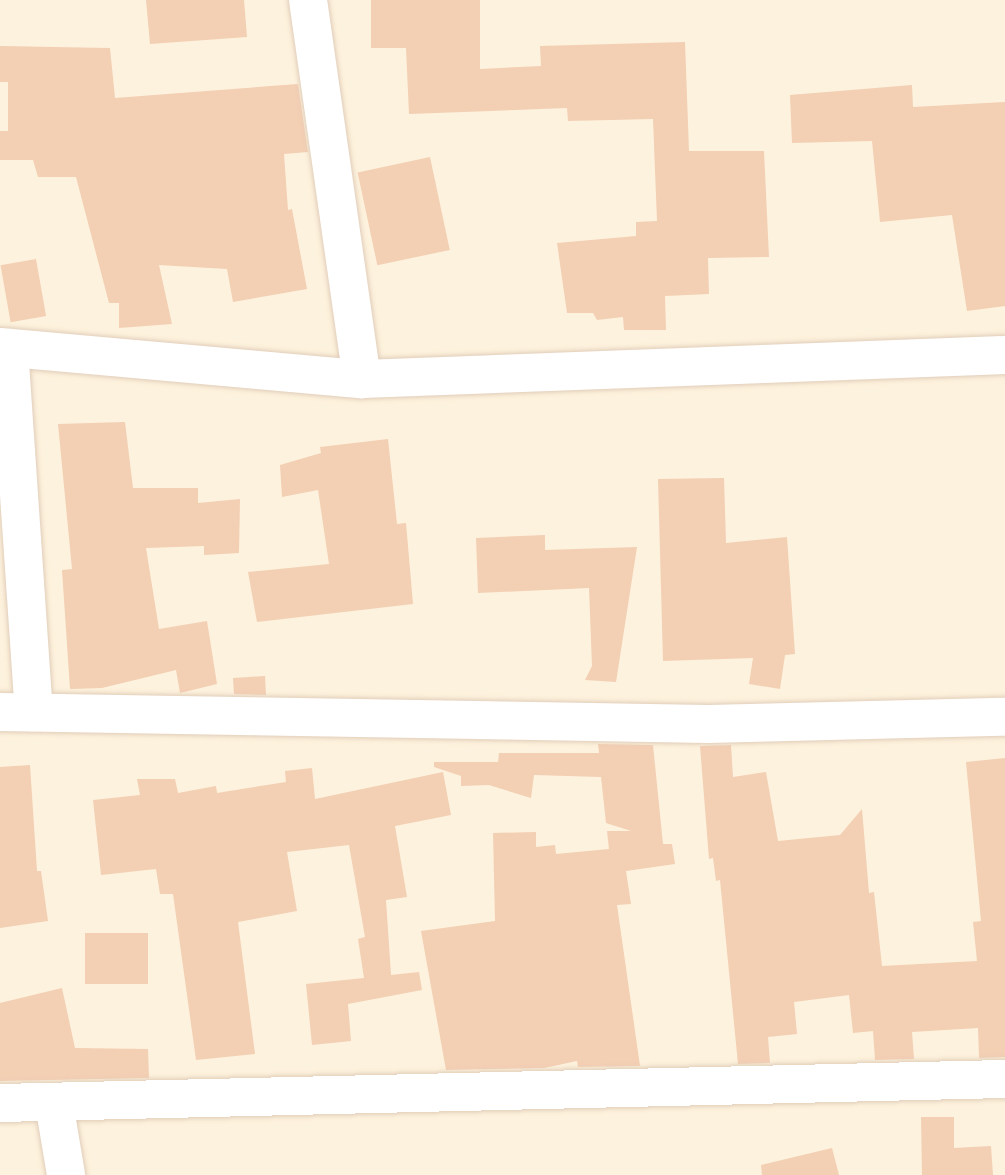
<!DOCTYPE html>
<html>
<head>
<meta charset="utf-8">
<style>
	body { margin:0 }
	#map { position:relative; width:1005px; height:1175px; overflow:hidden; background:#fdf2dd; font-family:Ubuntu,sans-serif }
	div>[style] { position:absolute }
	.building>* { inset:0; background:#f3cfb4; transform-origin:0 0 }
	.roads { filter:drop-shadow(0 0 2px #e1cdb9) drop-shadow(0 0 2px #e1cdb9) }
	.minor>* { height:38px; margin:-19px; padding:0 19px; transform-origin:19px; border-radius:19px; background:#fff }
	span { translate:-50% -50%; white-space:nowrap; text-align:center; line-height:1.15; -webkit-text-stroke:5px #fff5e4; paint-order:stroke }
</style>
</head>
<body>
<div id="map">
	<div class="building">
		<i style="clip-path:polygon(146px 0,244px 0,247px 37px,150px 44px)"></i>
		<i style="clip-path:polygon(371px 0,480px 0,480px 69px,541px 66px,540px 46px,685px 42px,689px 151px,764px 151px,769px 257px,708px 258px,709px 294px,665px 296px,666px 330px,624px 330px,623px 317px,597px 320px,593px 313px,567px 313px,557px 243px,636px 236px,636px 222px,657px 221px,653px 119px,568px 121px,567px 108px,409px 114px,406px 48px,371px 48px)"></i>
		<i style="clip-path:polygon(0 46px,110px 48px,115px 98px,298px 84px,308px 152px,284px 154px,288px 210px,292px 209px,307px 289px,233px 302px,227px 269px,159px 265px,172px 324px,119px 328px,119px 303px,109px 303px,76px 177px,38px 177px,33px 160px,0 160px,0 131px,8px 131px,8px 82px,0 82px)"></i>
		<i style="clip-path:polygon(912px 85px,913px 107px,1005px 102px,1005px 306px,967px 311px,952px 215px,880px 222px,872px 141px,792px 143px,790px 95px)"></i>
		<i style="left:430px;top:157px;width:95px;height:74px;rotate:78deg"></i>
		<i style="left:36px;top:259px;width:58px;height:36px;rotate:80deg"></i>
		<i style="clip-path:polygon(125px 422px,133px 488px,198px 488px,198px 503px,240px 499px,239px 553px,204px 555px,204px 546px,146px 548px,159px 629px,207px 621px,217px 684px,180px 693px,176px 670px,102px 688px,70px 689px,62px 570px,72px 569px,58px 424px)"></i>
		<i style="clip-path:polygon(388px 439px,397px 524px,406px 523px,413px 604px,257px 622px,248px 572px,329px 564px,318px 490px,282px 497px,280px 465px,321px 453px,320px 447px)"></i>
		<i style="clip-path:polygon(724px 478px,726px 543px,787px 537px,795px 654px,785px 655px,780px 689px,749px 684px,753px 658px,663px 661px,658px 479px)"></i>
		<i style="clip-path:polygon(545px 535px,545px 550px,637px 547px,616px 682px,585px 680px,592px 666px,589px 588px,478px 593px,476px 538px)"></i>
		<i style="clip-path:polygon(265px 676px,266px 695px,234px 694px,233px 678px)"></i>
		<i style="clip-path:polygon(598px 744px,653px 745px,663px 844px,672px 844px,675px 864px,626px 871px,631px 904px,617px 905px,640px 1066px,578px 1067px,577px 1061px,544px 1068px,446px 1070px,421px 931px,495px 921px,493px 833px,536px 832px,536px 847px,555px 845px,556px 854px,609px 849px,607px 831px,631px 831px,606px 823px,601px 777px,534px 775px,531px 798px,489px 785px,461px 786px,461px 776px,434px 767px,434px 762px,498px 762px,499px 753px,599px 753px)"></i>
		<i style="clip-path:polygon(731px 745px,733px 777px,766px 772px,778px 841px,840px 835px,862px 809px,869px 893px,874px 892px,882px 966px,977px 961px,973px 922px,981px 921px,966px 762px,1005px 758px,1005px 1057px,979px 1058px,978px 1028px,912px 1032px,914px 1059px,875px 1060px,873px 1031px,853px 1033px,849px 995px,794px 1002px,797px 1034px,768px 1037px,770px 1063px,738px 1064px,720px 880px,716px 881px,713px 858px,709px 859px,700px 746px)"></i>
		<i style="clip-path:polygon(30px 765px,37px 871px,41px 871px,48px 921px,0 928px,0 767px)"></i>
		<i style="clip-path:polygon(312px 768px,315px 799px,443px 772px,451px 815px,395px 826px,407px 897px,386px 900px,391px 975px,419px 972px,422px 990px,348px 1004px,351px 1041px,312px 1045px,306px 984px,364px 978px,358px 939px,365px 937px,349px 845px,287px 852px,297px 911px,238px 922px,255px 1054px,196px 1060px,173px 894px,160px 894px,156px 869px,101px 875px,93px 800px,140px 795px,137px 779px,175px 779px,178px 793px,216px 786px,217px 793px,286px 782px,285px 771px)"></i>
		<i style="left:148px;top:933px;width:51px;height:63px;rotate:90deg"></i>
		<i style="clip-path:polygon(62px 988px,75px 1048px,148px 1049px,149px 1078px,0 1081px,0 1003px)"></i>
		<i style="clip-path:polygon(921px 1117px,954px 1117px,954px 1148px,991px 1146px,993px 1175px,922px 1175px)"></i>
		<i style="clip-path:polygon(832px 1148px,839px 1175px,762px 1175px,761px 1165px)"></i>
	</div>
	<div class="roads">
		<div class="minor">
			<i style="left:308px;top:0;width:383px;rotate:81.9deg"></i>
			<i style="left:0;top:347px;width:363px;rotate:5.1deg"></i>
			<i style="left:362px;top:379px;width:643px;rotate:-2.14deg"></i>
			<i style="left:9px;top:348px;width:365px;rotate:86.1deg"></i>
			<i style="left:0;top:712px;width:708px;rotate:0.97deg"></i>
			<i style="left:708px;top:724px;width:297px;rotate:-1.4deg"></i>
			<i style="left:0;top:1103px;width:1005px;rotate:-1.37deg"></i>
			<i style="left:54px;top:1103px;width:73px;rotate:80.5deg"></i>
		</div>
	</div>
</div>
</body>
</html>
